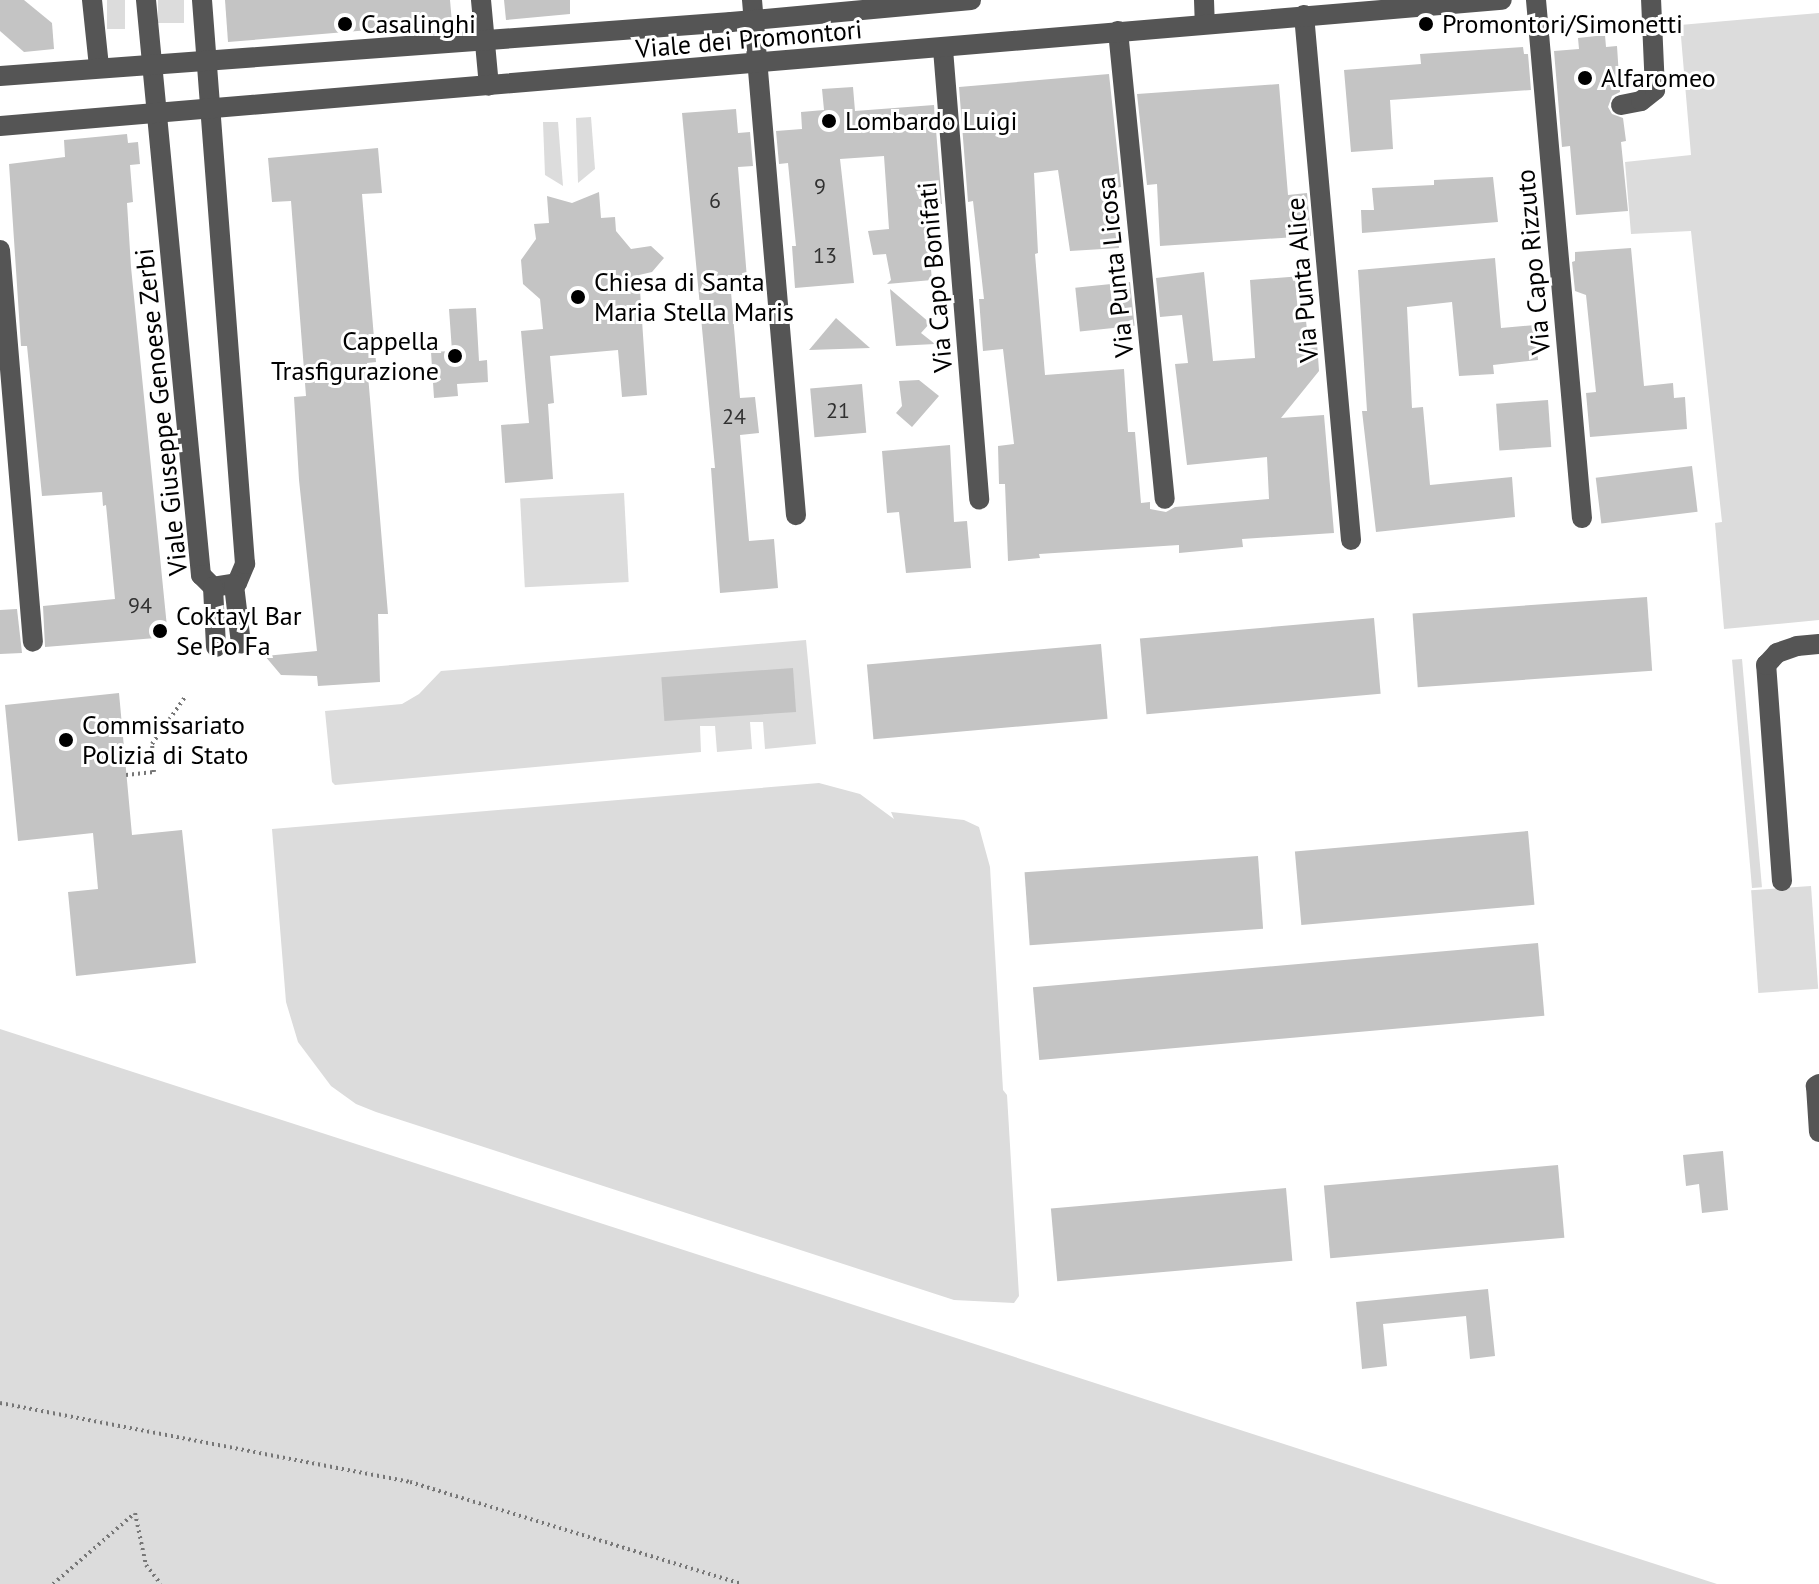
<!DOCTYPE html>
<html>
<head>
<meta charset="utf-8">
<style>
	body { margin:0 }
	#map { position:relative; width:1819px; height:1584px; overflow:hidden; background:#fff; font-family:"PT Sans",sans-serif }
	div>[style] { position:absolute }
	.green>* { inset:0; background:#dcdcdc; transform-origin:0 0 }
	.building>* { inset:0; background:#c4c4c4; transform-origin:0 0 }
	.path>* { height:4px; margin-top:-2px; transform-origin:0; background:repeating-linear-gradient(90deg,#777 0 2px,transparent 0 6px) }
	.minor>* { height:20px; margin:-10px; padding:0 10px; transform-origin:10px; border-radius:10px; background:#555 }
	.dots>* { width:22px; height:22px; translate:-50% -50%; box-sizing:border-box; border:4px solid #fff; border-radius:50% }
	span { translate:-50% -50%; white-space:nowrap; text-align:center; line-height:1.15; -webkit-text-stroke:6px #fff; paint-order:stroke }
	.number-label { font-size:22px; color:#313131 }
	.number-label span { -webkit-text-stroke-width:0 }
	.poi-label { font-size:26px; color:#000 }
	.left { translate:0 -50%; text-align:left }
	.right { translate:-100% -50%; text-align:right }
	.street-label { font-size:26px; color:#000 }
</style>
</head>
<body>
<div id="map">
	<div class="green">
		<i style="left:107px;top:0;width:18px;height:29px"></i>
		<i style="left:158px;top:0;width:26px;height:23px"></i>
		<i style="clip-path:polygon(1819px 13px,1819px 620px,1724px 629px,1715px 523px,1722px 522px,1691px 231px,1631px 234px,1625px 162px,1691px 155px,1680px 25px)"></i>
		<i style="clip-path:polygon(591px 117px,595px 169px,578px 183px,576px 118px)"></i>
		<i style="clip-path:polygon(543px 122px,558px 122px,563px 186px,545px 175px)"></i>
		<i style="left:624px;top:493px;width:89px;height:104px;rotate:87deg"></i>
		<i style="clip-path:polygon(806px 640px,816px 744px,765px 749px,763px 722px,750px 722px,752px 749px,717px 752px,715px 726px,700px 726px,701px 752px,335px 785px,332px 782px,325px 711px,402px 704px,419px 694px,441px 671px)"></i>
		<i style="left:1742px;top:659px;width:229px;height:10px;rotate:85deg"></i>
		<i style="clip-path:polygon(819px 783px,860px 794px,894px 819px,891px 812px,964px 820px,979px 827px,990px 867px,1003px 1090px,1007px 1095px,1019px 1296px,1014px 1303px,954px 1300px,376px 1112px,356px 1104px,331px 1086px,298px 1042px,286px 1002px,272px 829px)"></i>
		<i style="left:1811px;top:886px;width:103px;height:60px;rotate:86deg"></i>
		<i style="clip-path:polygon(0 1029px,1717px 1584px,0 1584px)"></i>
	</div>
	<div class="building">
		<i style="clip-path:polygon(0 0,24px 0,52px 23px,54px 49px,24px 52px,0 31px)"></i>
		<i style="clip-path:polygon(225px 0,450px 0,452px 23px,228px 42px)"></i>
		<i style="clip-path:polygon(504px 0,570px 0,570px 14px,506px 20px)"></i>
		<i style="clip-path:polygon(1605px 35px,1606px 47px,1617px 46px,1620px 92px,1612px 96px,1608px 107px,1612px 114px,1623px 118px,1626px 141px,1621px 142px,1628px 211px,1576px 215px,1570px 146px,1562px 147px,1554px 51px,1579px 49px,1578px 38px)"></i>
		<i style="clip-path:polygon(1523px 47px,1524px 54px,1528px 54px,1531px 90px,1390px 100px,1393px 149px,1351px 152px,1344px 70px,1421px 64px,1420px 54px)"></i>
		<i style="clip-path:polygon(1109px 74px,1121px 187px,1115px 188px,1119px 248px,1070px 251px,1058px 170px,1034px 173px,1038px 253px,1035px 254px,1045px 375px,1124px 369px,1128px 432px,1135px 432px,1141px 503px,1150px 502px,1150px 509px,1166px 512px,1175px 507px,1269px 499px,1267px 457px,1187px 465px,1175px 364px,1188px 363px,1182px 315px,1160px 317px,1156px 278px,1204px 272px,1213px 361px,1255px 358px,1250px 280px,1302px 276px,1308px 342px,1317px 342px,1319px 371px,1281px 418px,1324px 415px,1334px 533px,1242px 539px,1243px 547px,1179px 553px,1179px 545px,1039px 554px,1040px 558px,1008px 561px,1005px 484px,999px 484px,998px 446px,1014px 444px,1003px 349px,983px 351px,979px 299px,984px 299px,973px 201px,968px 202px,959px 87px)"></i>
		<i style="clip-path:polygon(1279px 84px,1288px 195px,1307px 193px,1311px 236px,1160px 246px,1157px 184px,1147px 185px,1137px 94px)"></i>
		<i style="clip-path:polygon(853px 87px,855px 111px,934px 105px,942px 204px,925px 205px,932px 280px,887px 284px,891px 280px,886px 254px,873px 255px,868px 231px,889px 229px,884px 156px,840px 159px,854px 283px,795px 288px,792px 246px,796px 246px,788px 163px,779px 164px,776px 131px,802px 129px,801px 112px,824px 110px,822px 89px)"></i>
		<i style="clip-path:polygon(736px 109px,738px 133px,750px 132px,753px 166px,738px 167px,748px 291px,731px 292px,740px 398px,755px 397px,759px 433px,740px 435px,749px 541px,774px 539px,778px 588px,720px 593px,711px 468px,715px 468px,682px 113px)"></i>
		<i style="clip-path:polygon(127px 134px,128px 143px,138px 142px,140px 164px,130px 165px,133px 202px,127px 203px,131px 267px,168px 637px,45px 647px,43px 606px,115px 599px,106px 505px,103px 506px,102px 492px,42px 496px,27px 346px,21px 346px,9px 164px,65px 157px,64px 140px)"></i>
		<i style="clip-path:polygon(378px 148px,382px 193px,362px 194px,376px 362px,367px 363px,388px 614px,378px 614px,380px 682px,318px 686px,317px 676px,281px 675px,265px 656px,317px 651px,299px 480px,294px 397px,306px 396px,291px 201px,272px 202px,268px 158px)"></i>
		<i style="clip-path:polygon(1493px 177px,1498px 222px,1362px 233px,1361px 210px,1374px 210px,1372px 188px,1434px 185px,1434px 180px)"></i>
		<i style="clip-path:polygon(599px 192px,601px 218px,615px 217px,616px 231px,631px 249px,651px 246px,664px 258px,652px 272px,639px 275px,647px 395px,622px 397px,618px 350px,550px 356px,554px 403px,548px 404px,553px 479px,505px 483px,501px 425px,529px 423px,521px 331px,543px 329px,540px 299px,523px 284px,521px 260px,536px 239px,534px 224px,549px 223px,547px 196px,572px 203px)"></i>
		<i style="clip-path:polygon(1631px 248px,1644px 386px,1673px 383px,1674px 398px,1685px 397px,1687px 429px,1590px 437px,1586px 393px,1596px 392px,1586px 295px,1575px 291px,1572px 262px,1575px 261px,1575px 252px)"></i>
		<i style="clip-path:polygon(1495px 258px,1501px 328px,1535px 325px,1538px 360px,1493px 365px,1494px 374px,1459px 376px,1452px 302px,1407px 307px,1412px 408px,1423px 407px,1430px 485px,1512px 477px,1515px 517px,1376px 532px,1362px 411px,1367px 411px,1358px 270px)"></i>
		<i style="left:1130px;top:282px;width:44px;height:55px;rotate:84deg"></i>
		<i style="clip-path:polygon(890px 289px,930px 323px,921px 333px,935px 344px,896px 346px)"></i>
		<i style="clip-path:polygon(476px 308px,479px 361px,487px 360px,488px 382px,457px 384px,458px 396px,434px 398px,431px 352px,452px 351px,449px 309px)"></i>
		<i style="clip-path:polygon(836px 318px,870px 348px,809px 350px)"></i>
		<i style="clip-path:polygon(919px 380px,939px 396px,912px 427px,896px 413px,902px 406px,899px 381px)"></i>
		<i style="left:862px;top:384px;width:49px;height:52px;rotate:85deg"></i>
		<i style="left:1548px;top:400px;width:47px;height:52px;rotate:86deg"></i>
		<i style="clip-path:polygon(950px 445px,954px 522px,967px 521px,971px 568px,906px 573px,899px 512px,887px 513px,882px 451px)"></i>
		<i style="left:1692px;top:466px;width:46px;height:97px;rotate:83deg"></i>
		<i style="left:1647px;top:597px;width:74px;height:235px;rotate:86deg"></i>
		<i style="clip-path:polygon(17px 609px,22px 653px,0 654px,0 610px)"></i>
		<i style="left:1374px;top:618px;width:76px;height:235px;rotate:85deg"></i>
		<i style="left:1101px;top:644px;width:75px;height:235px;rotate:85deg"></i>
		<i style="left:793px;top:668px;width:44px;height:132px;rotate:86deg"></i>
		<i style="clip-path:polygon(119px 693px,132px 835px,182px 830px,196px 963px,76px 976px,68px 892px,98px 889px,93px 833px,18px 841px,5px 705px)"></i>
		<i style="left:1528px;top:831px;width:74px;height:234px;rotate:85deg"></i>
		<i style="left:1258px;top:856px;width:73px;height:234px;rotate:86deg"></i>
		<i style="left:1538px;top:943px;width:73px;height:507px;rotate:85deg"></i>
		<i style="clip-path:polygon(1723px 1151px,1728px 1210px,1702px 1213px,1699px 1184px,1686px 1186px,1683px 1155px)"></i>
		<i style="left:1558px;top:1165px;width:73px;height:235px;rotate:85deg"></i>
		<i style="left:1286px;top:1188px;width:73px;height:236px;rotate:85deg"></i>
		<i style="clip-path:polygon(1488px 1289px,1495px 1356px,1470px 1359px,1466px 1316px,1383px 1324px,1387px 1366px,1362px 1369px,1356px 1302px)"></i>
	</div>
	<div class="path">
		<i style="left:126px;top:775px;width:28px;rotate:-6deg"></i>
		<i style="left:154px;top:772px;width:28px;rotate:-94deg"></i>
		<i style="left:152px;top:744px;width:57px;rotate:-54.9deg"></i>
		<i style="left:0;top:1403px;width:418px;rotate:10.9deg"></i>
		<i style="left:410px;top:1482px;width:347px;rotate:17.1deg"></i>
		<i style="left:53px;top:1584px;width:108px;rotate:-40.9deg"></i>
		<i style="left:135px;top:1513px;width:53px;rotate:78.1deg"></i>
		<i style="left:146px;top:1565px;width:24px;rotate:52deg"></i>
	</div>
	<div class="minor">
		<i style="left:92px;top:0;width:67px;rotate:84deg"></i>
		<i style="left:146px;top:0;width:578px;rotate:84.54deg"></i>
		<i style="left:201px;top:575px;width:17px;rotate:45deg"></i>
		<i style="left:213px;top:587px;width:24px;rotate:-9deg"></i>
		<i style="left:237px;top:583px;width:21px;rotate:-67deg"></i>
		<i style="left:245px;top:564px;width:566px;rotate:-94.36deg"></i>
		<i style="left:481px;top:0;width:86px;rotate:84.7deg"></i>
		<i style="left:752px;top:0;width:517px;rotate:85.12deg"></i>
		<i style="left:1204px;top:0;width:24px;rotate:88deg"></i>
		<i style="left:1536px;top:0;width:520px;rotate:84.93deg"></i>
		<i style="left:1304px;top:15px;width:527px;rotate:84.88deg"></i>
		<i style="left:1118px;top:31px;width:470px;rotate:84.3deg"></i>
		<i style="left:943px;top:49px;width:452px;rotate:85.4deg"></i>
		<i style="left:0;top:76px;width:733px;rotate:-4.22deg"></i>
		<i style="left:731px;top:22px;width:241px;rotate:-5.2deg"></i>
		<i style="left:1621px;top:105px;width:20px;rotate:-11deg"></i>
		<i style="left:1641px;top:101px;width:18px;rotate:-38deg"></i>
		<i style="left:1655px;top:90px;width:90px;rotate:-92.5deg"></i>
		<i style="left:0;top:126px;width:1507px;rotate:-4.8deg"></i>
		<i style="left:0;top:250px;width:393px;rotate:85.2deg"></i>
		<i style="left:234px;top:585px;width:59px;rotate:83.2deg"></i>
		<i style="left:213px;top:587px;width:60px;rotate:87.1deg"></i>
		<i style="left:1782px;top:881px;width:217px;rotate:-94.2deg"></i>
		<i style="left:1766px;top:665px;width:16px;rotate:-47deg"></i>
		<i style="left:1777px;top:653px;width:21px;rotate:-19deg"></i>
		<i style="left:1797px;top:646px;width:22px;rotate:-5deg"></i>
		<i style="left:1819px;top:1084px;width:4px;rotate:146deg"></i>
		<i style="left:1816px;top:1086px;width:46px;rotate:86.3deg"></i>
	</div>
	<div class="dots">
		<i style="left:345px;top:24px;background:#000"></i>
		<i style="left:1426px;top:24px;background:#000"></i>
		<i style="left:1585px;top:78px;background:#000"></i>
		<i style="left:829px;top:121px;background:#000"></i>
		<i style="left:578px;top:297px;background:#000"></i>
		<i style="left:455px;top:356px;background:#000"></i>
		<i style="left:160px;top:631px;background:#000"></i>
		<i style="left:66px;top:740px;background:#000"></i>
	</div>
	<div class="number-label">
		<span style="left:820px;top:187px">9</span>
		<span style="left:715px;top:201px">6</span>
		<span style="left:825px;top:256px">13</span>
		<span style="left:838px;top:411px">21</span>
		<span style="left:734px;top:417px">24</span>
		<span style="left:140px;top:606px">94</span>
	</div>
	<div class="poi-label">
		<span class="left" style="left:361px;top:24px">Casalinghi</span>
		<span class="left" style="left:1442px;top:24px">Promontori/Simonetti</span>
		<span class="left" style="left:1601px;top:78px">Alfaromeo</span>
		<span class="left" style="left:845px;top:121px">Lombardo Luigi</span>
		<span class="left" style="left:594px;top:297px">Chiesa di Santa<br>Maria Stella Maris</span>
		<span class="right" style="left:439px;top:356px">Cappella<br>Trasfigurazione</span>
		<span class="left" style="left:176px;top:631px">Coktayl Bar<br>Se Po Fa</span>
		<span class="left" style="left:82px;top:740px">Commissariato<br>Polizia di Stato</span>
	</div>
	<div class="street-label">
		<span style="left:749px;top:39px;rotate:-5deg">Viale dei Promontori</span>
		<span style="left:1533px;top:262px;rotate:-95deg">Via Capo Rizzuto</span>
		<span style="left:1115px;top:267px;rotate:-96deg">Via Punta Licosa</span>
		<span style="left:935px;top:277px;rotate:-95deg">Via Capo Bonifati</span>
		<span style="left:1302px;top:280px;rotate:-95deg">Via Punta Alice</span>
		<span style="left:161px;top:412px;rotate:-96deg">Viale Giuseppe Genoese Zerbi</span>
	</div>
</div>
</body>
</html>
